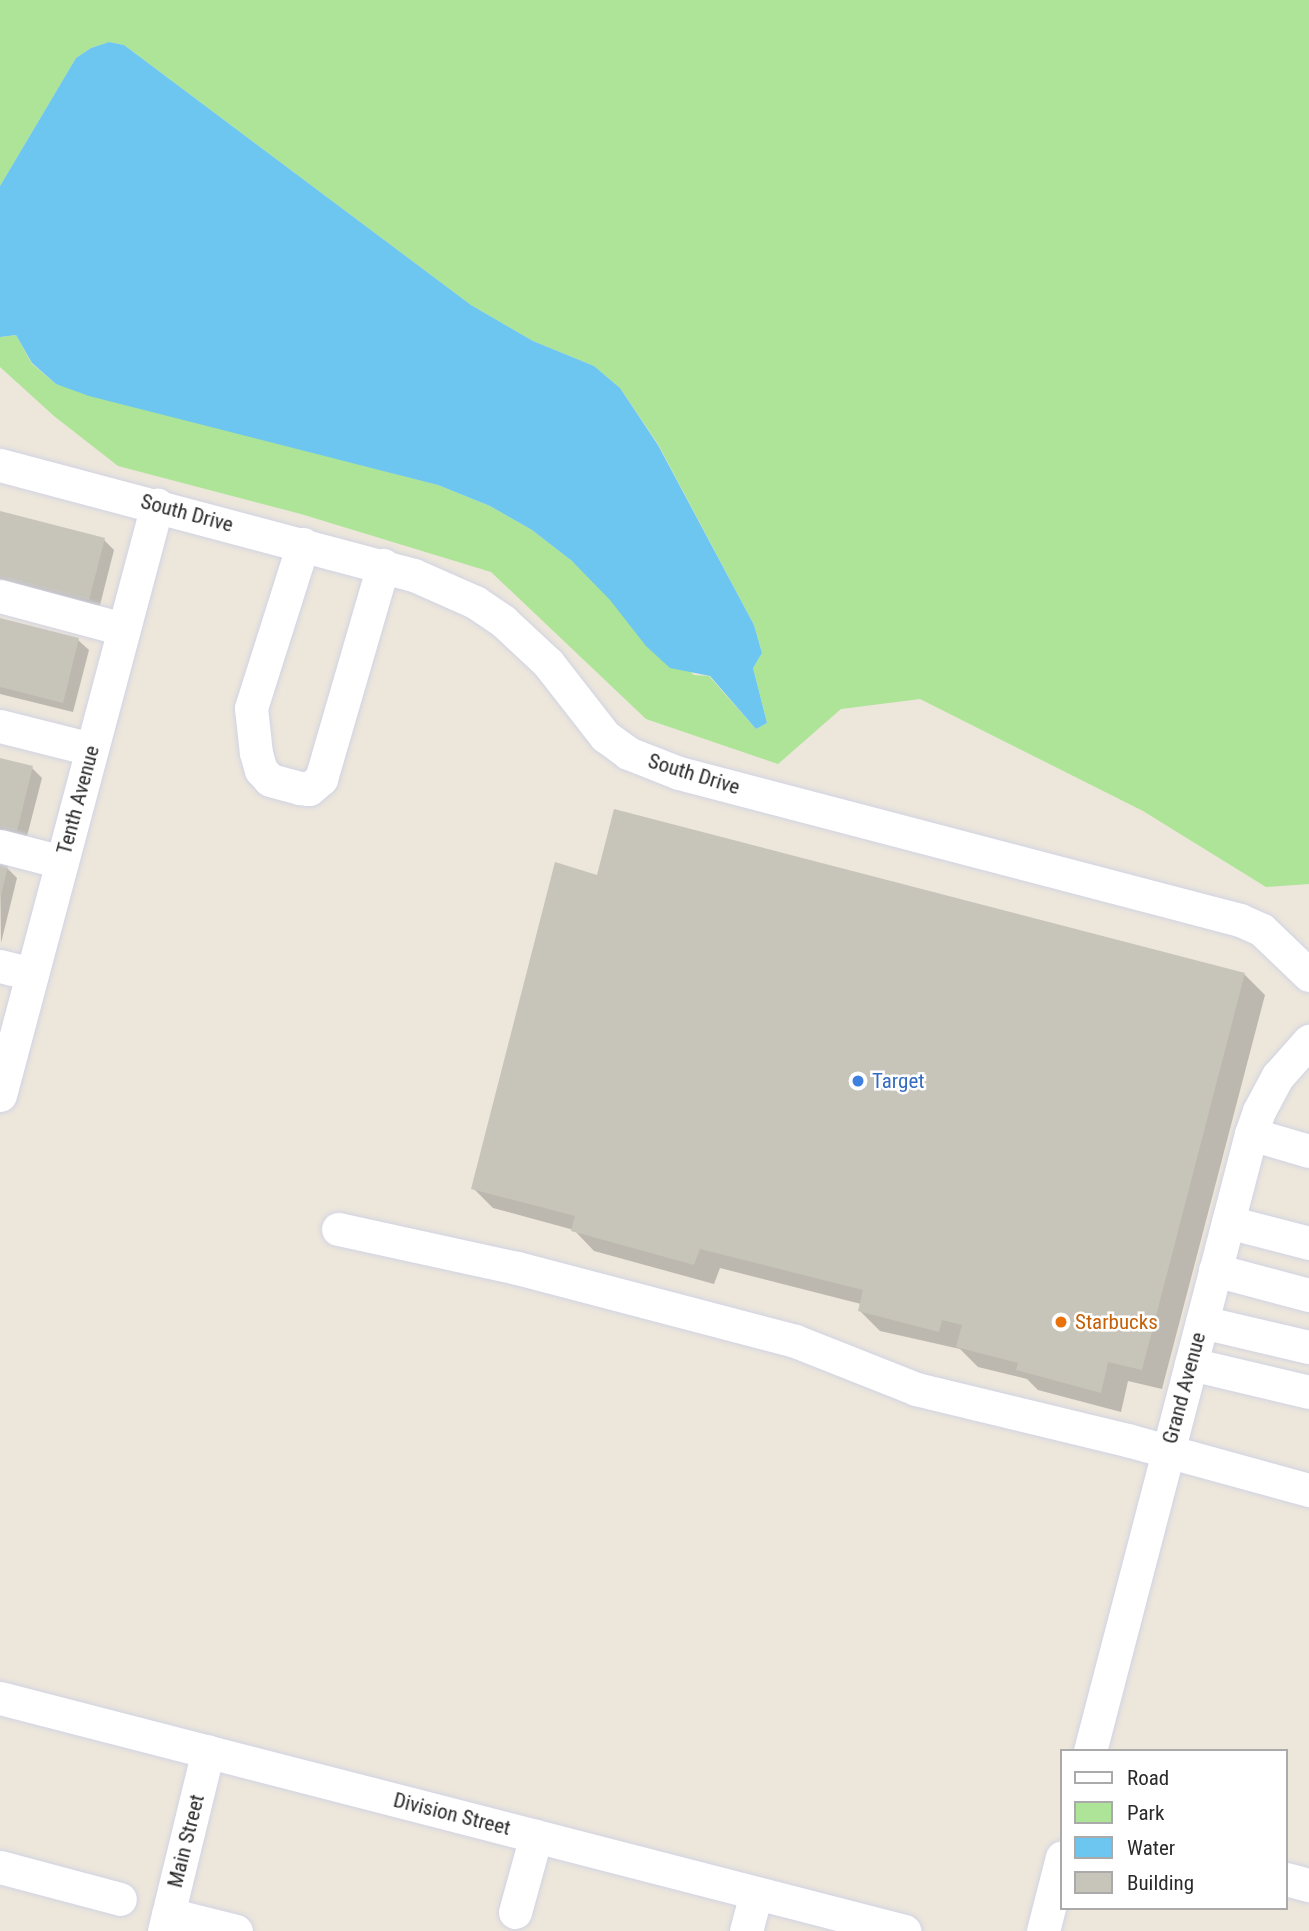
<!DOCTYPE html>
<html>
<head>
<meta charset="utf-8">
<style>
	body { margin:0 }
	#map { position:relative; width:1309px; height:1931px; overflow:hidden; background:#ece6db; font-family:"Roboto Condensed",sans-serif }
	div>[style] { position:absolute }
	.green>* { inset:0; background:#ade497 }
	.water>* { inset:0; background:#6cc6f0 }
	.shadow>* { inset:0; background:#0003 }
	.building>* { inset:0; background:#c7c4ba }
	.roads { filter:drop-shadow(0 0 2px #d1d3e3) drop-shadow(0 0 2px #d1d3e3) }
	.minor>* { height:33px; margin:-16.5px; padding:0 16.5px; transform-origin:16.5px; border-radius:16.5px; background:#fff }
	.dots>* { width:19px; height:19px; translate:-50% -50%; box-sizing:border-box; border:4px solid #fff; border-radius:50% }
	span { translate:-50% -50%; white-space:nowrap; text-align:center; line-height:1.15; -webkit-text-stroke:5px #fff; paint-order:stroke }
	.street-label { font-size:21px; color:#2a2a2a }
	.shop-label { font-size:21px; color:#366cbe }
	.left { translate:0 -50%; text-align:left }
	.food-label { font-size:21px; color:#c56008 }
	.legend { position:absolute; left:1060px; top:1749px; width:228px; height:161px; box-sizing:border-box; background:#fff; border:2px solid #aaa; margin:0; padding:9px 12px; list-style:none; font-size:21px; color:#2a2a2a }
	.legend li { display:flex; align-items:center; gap:14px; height:35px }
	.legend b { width:35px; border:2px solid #aaa }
</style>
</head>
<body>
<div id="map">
	<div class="green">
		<i style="clip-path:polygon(0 0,1309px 0,1309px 884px,1266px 887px,1143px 811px,920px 699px,841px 709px,778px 764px,646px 719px,491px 572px,301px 514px,118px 466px,54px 416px,0 367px,0 337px,16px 335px,32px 364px,56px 384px,438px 485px,490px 506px,532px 530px,572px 561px,694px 675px,709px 676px,756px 729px,767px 723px,753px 668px,762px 653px,754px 625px,658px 444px,620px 388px,594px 366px,533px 341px,471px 305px,124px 45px,109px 42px,91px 48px,76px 58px,0 186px)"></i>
	</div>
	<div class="water">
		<i style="clip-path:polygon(109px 42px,124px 45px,471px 305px,533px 341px,594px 366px,620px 388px,658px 445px,754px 625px,762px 653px,753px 668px,767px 723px,756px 729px,710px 676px,670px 668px,646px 646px,610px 600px,572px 561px,532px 530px,490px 506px,438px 485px,89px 396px,56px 384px,32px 363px,16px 335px,0 337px,0 186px,76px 58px,91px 48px)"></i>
	</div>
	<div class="shadow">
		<i style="clip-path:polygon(0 513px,104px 540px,114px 550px,99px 609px,0 583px)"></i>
		<i style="clip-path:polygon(0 620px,78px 640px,89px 650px,73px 712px,0 694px)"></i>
		<i style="clip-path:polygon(0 760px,32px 768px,42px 778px,26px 840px,0 834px)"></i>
		<i style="clip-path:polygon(0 866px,7px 868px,17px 878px,1px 943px)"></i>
		<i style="clip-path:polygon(598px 877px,1245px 975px,1265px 995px,1162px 1389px,1128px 1381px,1121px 1412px,1038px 1390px,1027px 1379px,978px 1367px,960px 1349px,880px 1331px,860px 1311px,861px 1304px,720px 1268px,714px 1284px,594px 1251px,574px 1230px,493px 1208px,473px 1188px)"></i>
	</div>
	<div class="building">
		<i style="clip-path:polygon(0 511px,105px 538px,89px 600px,0 577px)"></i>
		<i style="clip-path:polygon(0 618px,79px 638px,63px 703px,0 687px)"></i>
		<i style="clip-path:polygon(0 758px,33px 766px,17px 831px,0 827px)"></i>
		<i style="clip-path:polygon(614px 809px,1245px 973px,1142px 1370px,1108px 1362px,1101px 1393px,1016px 1370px,1018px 1363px,956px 1347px,962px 1325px,942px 1320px,939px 1332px,858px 1311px,863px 1290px,700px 1249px,694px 1265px,571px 1231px,575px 1216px,471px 1189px,555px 862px,597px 875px)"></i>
		<i style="clip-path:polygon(0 864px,8px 866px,1px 895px,0 895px)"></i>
	</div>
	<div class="roads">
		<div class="minor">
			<i style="left:0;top:465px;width:428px;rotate:14.9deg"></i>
			<i style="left:414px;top:575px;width:67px;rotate:23.9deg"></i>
			<i style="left:475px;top:602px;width:34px;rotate:34deg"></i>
			<i style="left:503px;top:621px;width:62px;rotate:43deg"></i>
			<i style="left:548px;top:663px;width:93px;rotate:52deg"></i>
			<i style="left:605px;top:736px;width:29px;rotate:36deg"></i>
			<i style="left:628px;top:753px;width:55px;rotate:21.4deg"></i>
			<i style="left:679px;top:773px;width:580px;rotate:14.68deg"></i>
			<i style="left:1240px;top:920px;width:24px;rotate:24deg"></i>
			<i style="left:1262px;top:930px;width:65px;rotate:43.8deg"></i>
			<i style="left:303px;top:544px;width:172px;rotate:107.6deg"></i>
			<i style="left:251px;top:708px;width:45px;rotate:83.7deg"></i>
			<i style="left:256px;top:753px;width:18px;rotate:74deg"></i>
			<i style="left:261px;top:770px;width:13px;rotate:48deg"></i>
			<i style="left:270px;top:780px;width:30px;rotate:15deg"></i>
			<i style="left:299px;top:788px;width:10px;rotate:6deg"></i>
			<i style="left:309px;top:789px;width:16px;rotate:-40deg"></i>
			<i style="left:321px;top:779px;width:223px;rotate:-73.8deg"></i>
			<i style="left:0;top:596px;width:127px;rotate:15deg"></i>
			<i style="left:0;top:726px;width:94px;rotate:14.2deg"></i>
			<i style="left:0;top:846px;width:64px;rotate:14.5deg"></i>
			<i style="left:0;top:966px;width:33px;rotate:14deg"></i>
			<i style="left:0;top:1095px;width:611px;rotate:-75.1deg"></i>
			<i style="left:1251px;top:1134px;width:60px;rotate:16.3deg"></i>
			<i style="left:1228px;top:1222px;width:84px;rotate:14.5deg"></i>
			<i style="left:338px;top:1229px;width:183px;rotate:12.3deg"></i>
			<i style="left:517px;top:1268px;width:287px;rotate:14.7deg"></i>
			<i style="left:795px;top:1341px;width:130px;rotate:21.6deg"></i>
			<i style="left:916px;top:1389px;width:217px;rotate:13.6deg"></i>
			<i style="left:1127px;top:1440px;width:189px;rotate:15.4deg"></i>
			<i style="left:1215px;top:1270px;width:97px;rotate:14.9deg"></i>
			<i style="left:1202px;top:1322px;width:110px;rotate:13.2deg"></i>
			<i style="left:1191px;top:1364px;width:121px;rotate:13.3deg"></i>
			<i style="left:0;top:1698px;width:934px;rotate:14.45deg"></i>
			<i style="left:1090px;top:1751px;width:638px;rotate:-75.38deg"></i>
			<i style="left:1251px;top:1134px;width:24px;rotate:-71deg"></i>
			<i style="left:1259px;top:1111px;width:40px;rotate:-62deg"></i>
			<i style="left:1278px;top:1076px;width:47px;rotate:-48.5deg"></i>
			<i style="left:0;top:1867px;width:124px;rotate:14.9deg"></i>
			<i style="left:1286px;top:1879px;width:24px;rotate:15deg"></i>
			<i style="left:515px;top:1912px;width:79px;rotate:-74.6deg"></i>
			<i style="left:168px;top:1914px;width:70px;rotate:14deg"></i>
			<i style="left:164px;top:1931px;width:185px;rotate:-76.3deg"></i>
			<i style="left:746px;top:1931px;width:39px;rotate:-75deg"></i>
			<i style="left:1043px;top:1931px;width:76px;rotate:-75.6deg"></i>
		</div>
	</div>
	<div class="dots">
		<i style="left:858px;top:1081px;background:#3f7fe0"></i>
		<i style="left:1061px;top:1322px;background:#e8710a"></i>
	</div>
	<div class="street-label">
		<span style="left:187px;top:513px;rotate:15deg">South Drive</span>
		<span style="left:694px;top:774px;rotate:17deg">South Drive</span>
		<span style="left:78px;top:800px;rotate:-75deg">Tenth Avenue</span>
		<span style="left:1184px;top:1388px;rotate:-75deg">Grand Avenue</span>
		<span style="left:452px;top:1814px;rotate:14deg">Division Street</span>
		<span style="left:186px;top:1841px;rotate:-76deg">Main Street</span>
	</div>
	<div class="shop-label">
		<span class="left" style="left:872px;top:1081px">Target</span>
	</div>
	<div class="food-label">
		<span class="left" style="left:1075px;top:1322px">Starbucks</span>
	</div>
	<ul class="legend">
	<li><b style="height:9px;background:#fff"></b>Road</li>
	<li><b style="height:19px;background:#ade497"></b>Park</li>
	<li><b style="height:19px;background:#6cc6f0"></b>Water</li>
	<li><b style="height:19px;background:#c7c4ba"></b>Building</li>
	</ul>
</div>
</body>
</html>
